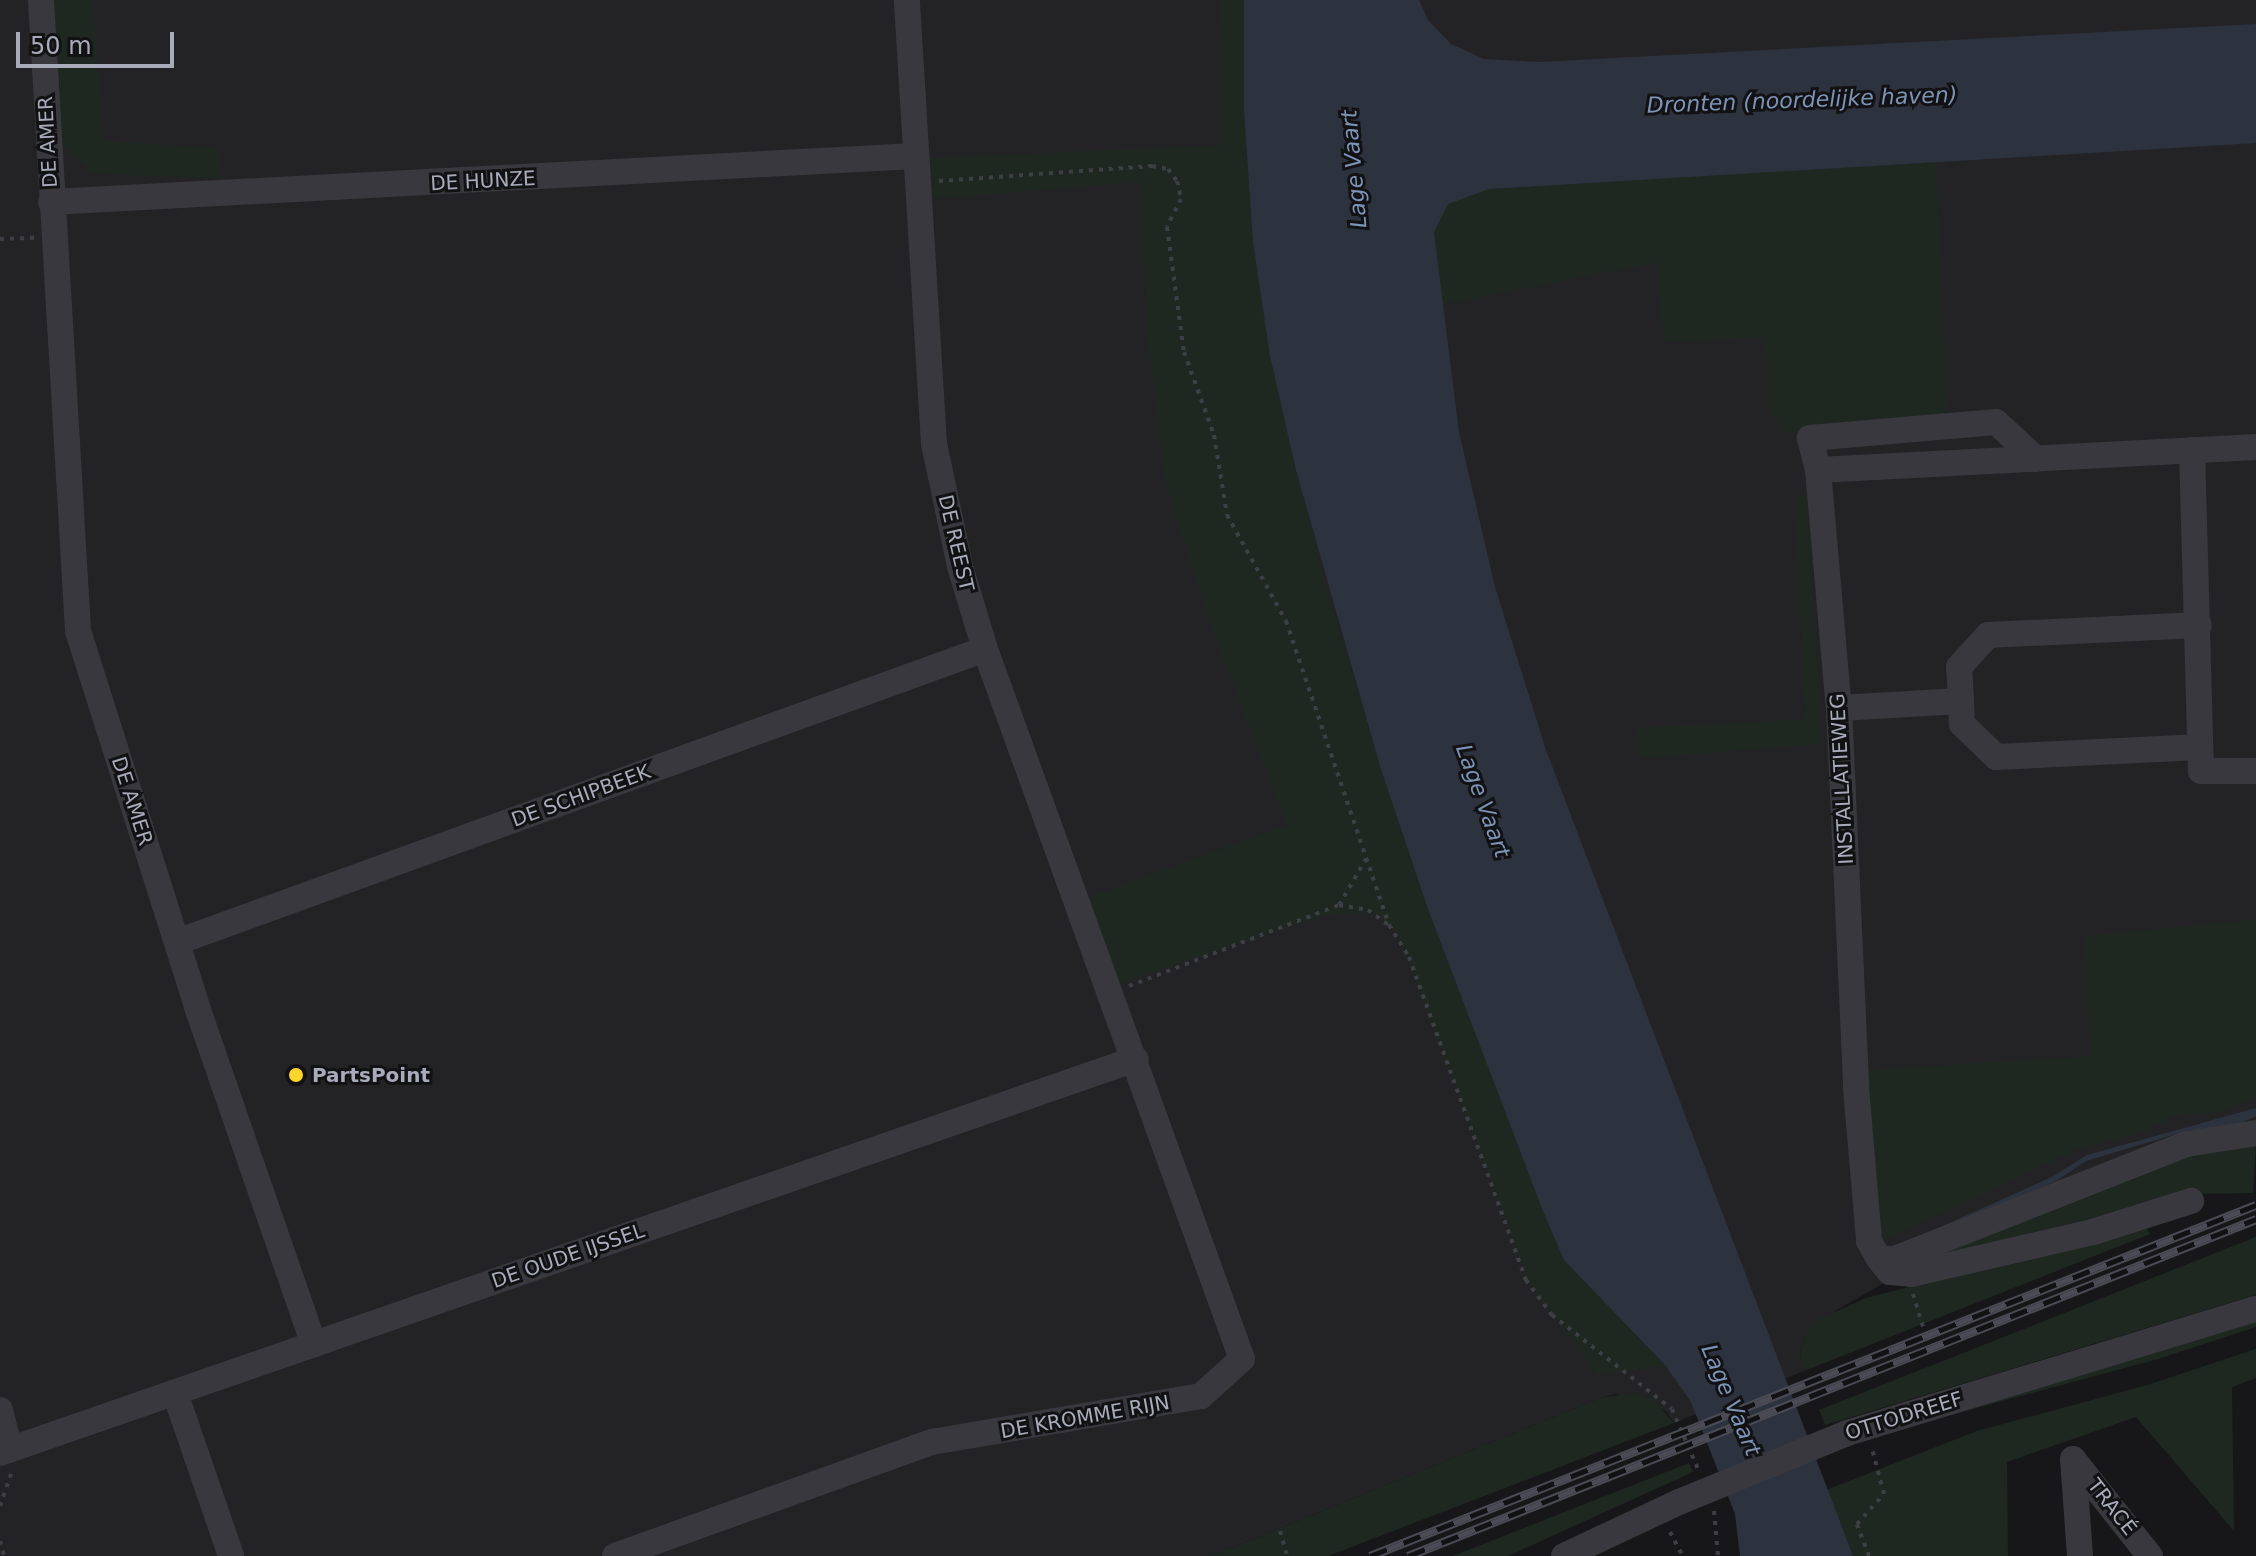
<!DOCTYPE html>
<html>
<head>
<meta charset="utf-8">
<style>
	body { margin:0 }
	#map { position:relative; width:2256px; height:1556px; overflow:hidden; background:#171719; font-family:"DejaVu Sans",sans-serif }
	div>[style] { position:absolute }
	.built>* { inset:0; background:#232326 }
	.green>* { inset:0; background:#1e2821 }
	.water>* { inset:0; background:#2c333e }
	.path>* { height:4px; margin-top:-2px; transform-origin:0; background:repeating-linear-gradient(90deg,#3e3f45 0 4px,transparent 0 10px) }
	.minor>* { height:26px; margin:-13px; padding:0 13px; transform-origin:13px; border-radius:13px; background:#38383e }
	.rail>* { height:9px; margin-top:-4.5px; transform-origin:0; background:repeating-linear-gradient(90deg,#121214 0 18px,#4a4b54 0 36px); box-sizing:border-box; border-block:2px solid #4a4b54 }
	.minor-bridge>* { height:26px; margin:-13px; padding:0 13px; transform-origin:13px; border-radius:13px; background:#38383e }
	.dots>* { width:22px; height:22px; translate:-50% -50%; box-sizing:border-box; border:4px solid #121214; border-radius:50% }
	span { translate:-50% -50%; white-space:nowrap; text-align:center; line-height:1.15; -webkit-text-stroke:6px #121214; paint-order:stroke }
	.street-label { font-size:20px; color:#a8abba }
	.poi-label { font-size:20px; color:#a8abba; font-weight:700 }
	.left { translate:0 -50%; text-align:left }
	.water-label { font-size:22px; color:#7d94b7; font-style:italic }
	.scale { position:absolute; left:16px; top:32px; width:158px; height:36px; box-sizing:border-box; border:4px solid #a8abba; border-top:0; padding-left:10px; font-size:24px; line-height:28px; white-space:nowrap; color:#a8abba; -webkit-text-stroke:6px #121214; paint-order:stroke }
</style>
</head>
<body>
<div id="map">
	<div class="built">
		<i style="clip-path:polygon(0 0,2256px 0,2256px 1145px,1922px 1261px,1837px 1310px,1805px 1335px,1800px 1355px,1804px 1371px,1674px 1423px,1666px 1411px,1616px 1394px,1603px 1397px,1212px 1556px,0 1556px)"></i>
	</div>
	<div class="green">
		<i style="clip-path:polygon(54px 0,93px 0,103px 141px,217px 148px,221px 178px,93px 174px,63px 145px)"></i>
		<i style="clip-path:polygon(1222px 0,1244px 0,1244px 111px,1253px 242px,1270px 356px,1324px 579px,1380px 766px,1428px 909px,1564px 1260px,1666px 1366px,1597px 1374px,1530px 1284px,1397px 932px,1372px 912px,1326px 915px,1119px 984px,1087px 898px,1287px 825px,1208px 616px,1166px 482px,1147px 327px,1142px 182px,931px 199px,929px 158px,1223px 145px)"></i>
		<i style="clip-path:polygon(1936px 162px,1947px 425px,1788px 434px,1769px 409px,1769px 362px,1761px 337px,1664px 342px,1658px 262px,1440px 305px,1434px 232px,1448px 204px,1464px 195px,1489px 189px)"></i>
		<i style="clip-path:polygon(1807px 495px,1822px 744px,1642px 758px,1636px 728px,1806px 719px,1795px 496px)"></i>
		<i style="clip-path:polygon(2256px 919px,2256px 1097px,2220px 1112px,2181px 1114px,2137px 1134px,2079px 1149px,1880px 1242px,1867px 1070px,2091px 1056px,2085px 936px)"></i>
		<i style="clip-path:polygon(2256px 1145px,2253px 1193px,2190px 1194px,2161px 1206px,1922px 1261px,2194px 1154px)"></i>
		<i style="clip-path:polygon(2146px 1227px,2150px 1234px,1804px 1371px,1800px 1356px,1805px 1335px,1817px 1320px,1866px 1298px)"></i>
		<i style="clip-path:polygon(2256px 1237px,2256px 1295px,1825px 1425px,1819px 1410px)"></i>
		<i style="clip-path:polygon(2256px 1321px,2256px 1327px,2158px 1359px,1936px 1419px)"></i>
		<i style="clip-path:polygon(2256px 1349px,2256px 1378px,2232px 1387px,2234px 1531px,2136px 1417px,2007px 1462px,2008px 1556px,1853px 1556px,1826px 1490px,1977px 1431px,2151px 1384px)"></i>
		<i style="clip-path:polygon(1636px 1393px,1653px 1399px,1674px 1423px,1328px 1556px,1212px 1556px,1603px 1397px)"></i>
		<i style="clip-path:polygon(1689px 1463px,1693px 1472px,1508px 1556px,1453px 1556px)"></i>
	</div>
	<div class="water">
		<i style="clip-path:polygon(1244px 0,1419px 0,1428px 20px,1451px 44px,1484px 59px,1539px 62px,2256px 24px,2256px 143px,1489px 189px,1448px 204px,1434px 232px,1459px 432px,1495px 587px,1546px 750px,1853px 1556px,1740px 1556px,1735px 1514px,1691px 1402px,1666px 1366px,1564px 1260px,1543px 1211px,1428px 909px,1380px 766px,1296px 470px,1270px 356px,1253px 242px,1244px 111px)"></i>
		<i style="clip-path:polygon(2256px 1108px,2256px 1116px,2237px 1125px,2186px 1131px,2086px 1161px,2056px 1181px,1896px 1247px,2052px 1177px,2087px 1155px)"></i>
	</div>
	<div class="path">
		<i style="left:939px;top:181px;width:214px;rotate:-4deg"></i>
		<i style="left:1152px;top:166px;width:16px;rotate:11deg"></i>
		<i style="left:1168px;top:169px;width:15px;rotate:53deg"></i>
		<i style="left:1177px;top:181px;width:18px;rotate:77deg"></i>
		<i style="left:1181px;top:199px;width:31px;rotate:117deg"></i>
		<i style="left:1167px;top:227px;width:126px;rotate:82.3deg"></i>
		<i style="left:1184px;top:352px;width:88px;rotate:70.1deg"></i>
		<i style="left:1214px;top:435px;width:81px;rotate:80.8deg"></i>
		<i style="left:1227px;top:515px;width:121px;rotate:60.9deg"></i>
		<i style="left:1286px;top:621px;width:321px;rotate:71.3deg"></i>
		<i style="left:0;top:239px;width:35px;rotate:-2deg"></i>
		<i style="left:1339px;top:905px;width:53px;rotate:-59.6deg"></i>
		<i style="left:1129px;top:986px;width:225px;rotate:-21.1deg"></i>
		<i style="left:1339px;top:905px;width:29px;rotate:10deg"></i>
		<i style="left:1368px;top:910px;width:26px;rotate:36deg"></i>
		<i style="left:1389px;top:925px;width:38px;rotate:58deg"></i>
		<i style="left:1409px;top:957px;width:344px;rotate:70.1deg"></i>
		<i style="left:1526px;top:1280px;width:44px;rotate:53.4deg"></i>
		<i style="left:1552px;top:1315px;width:152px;rotate:38.1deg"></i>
		<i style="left:1672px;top:1409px;width:65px;rotate:66.6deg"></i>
		<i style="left:1913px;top:1294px;width:34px;rotate:73deg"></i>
		<i style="left:0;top:1506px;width:34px;rotate:-71deg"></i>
		<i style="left:1714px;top:1511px;width:45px;rotate:84.9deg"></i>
		<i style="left:1280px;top:1531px;width:26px;rotate:74deg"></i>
		<i style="left:1670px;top:1532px;width:27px;rotate:62deg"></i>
		<i style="left:0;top:1541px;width:16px;rotate:75deg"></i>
		<i style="left:1869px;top:1556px;width:34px;rotate:-111deg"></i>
		<i style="left:1857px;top:1524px;width:40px;rotate:-48deg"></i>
		<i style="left:1884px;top:1494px;width:47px;rotate:-104.9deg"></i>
	</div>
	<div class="minor">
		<i style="left:41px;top:0;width:632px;rotate:86.64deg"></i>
		<i style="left:78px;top:631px;width:394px;rotate:72.4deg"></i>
		<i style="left:197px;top:1007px;width:357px;rotate:70.9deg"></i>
		<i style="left:51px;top:202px;width:865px;rotate:-3.05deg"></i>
		<i style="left:2192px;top:450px;width:321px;rotate:88.4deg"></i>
		<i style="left:2201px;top:771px;width:55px"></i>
		<i style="left:2036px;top:459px;width:54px;rotate:-137.2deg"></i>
		<i style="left:1996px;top:422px;width:187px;rotate:175.1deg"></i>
		<i style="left:1810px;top:438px;width:33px;rotate:76deg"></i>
		<i style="left:1818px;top:470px;width:239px;rotate:85deg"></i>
		<i style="left:1839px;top:708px;width:380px;rotate:87.4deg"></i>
		<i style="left:1856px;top:1088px;width:154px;rotate:85.1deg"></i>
		<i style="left:1869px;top:1241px;width:18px;rotate:61deg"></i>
		<i style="left:1878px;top:1257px;width:14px;rotate:12deg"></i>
		<i style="left:1892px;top:1260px;width:316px;rotate:-21.5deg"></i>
		<i style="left:2186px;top:1144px;width:71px;rotate:-8.9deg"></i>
		<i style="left:1818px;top:470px;width:439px;rotate:-3deg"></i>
		<i style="left:1961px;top:701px;width:23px;rotate:88deg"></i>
		<i style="left:1962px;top:724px;width:47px;rotate:44.1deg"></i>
		<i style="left:1996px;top:757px;width:204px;rotate:-2.8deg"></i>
		<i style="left:1839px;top:708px;width:122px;rotate:-3.3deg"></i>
		<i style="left:1961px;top:701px;width:34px;rotate:-93deg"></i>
		<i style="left:1959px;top:667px;width:43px;rotate:-47.8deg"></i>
		<i style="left:1988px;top:635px;width:211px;rotate:-2.7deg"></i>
		<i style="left:177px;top:942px;width:859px;rotate:-19.93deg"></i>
		<i style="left:1879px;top:1259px;width:17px;rotate:50deg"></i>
		<i style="left:1890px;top:1272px;width:21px;rotate:5deg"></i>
		<i style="left:1911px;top:1274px;width:187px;rotate:-13deg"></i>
		<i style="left:2093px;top:1232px;width:103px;rotate:-17.6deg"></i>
		<i style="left:175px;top:1393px;width:172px;rotate:71deg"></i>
		<i style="left:0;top:1410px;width:41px;rotate:76deg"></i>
		<i style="left:1847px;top:1433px;width:427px;rotate:-16.9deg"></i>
		<i style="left:0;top:1453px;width:1202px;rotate:-19.13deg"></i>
		<i style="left:615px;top:1556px;width:337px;rotate:-19.8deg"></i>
		<i style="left:932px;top:1442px;width:273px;rotate:-9.7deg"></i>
		<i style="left:1201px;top:1396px;width:55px;rotate:-42.1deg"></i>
		<i style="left:1242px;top:1359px;width:755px;rotate:-109.9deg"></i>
		<i style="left:985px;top:649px;width:87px;rotate:-106.8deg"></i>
		<i style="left:960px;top:566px;width:125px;rotate:-102deg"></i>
		<i style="left:934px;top:444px;width:445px;rotate:-93.5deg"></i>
		<i style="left:1564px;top:1556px;width:127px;rotate:-25.2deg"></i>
		<i style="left:2080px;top:1556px;width:97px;rotate:-94.1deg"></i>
		<i style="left:2073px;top:1459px;width:124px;rotate:51.6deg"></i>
	</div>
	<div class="rail">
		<i style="left:1370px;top:1556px;width:953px;rotate:-21.61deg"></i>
		<i style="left:1408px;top:1556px;width:913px;rotate:-21.67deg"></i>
	</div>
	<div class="minor-bridge">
		<i style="left:1679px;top:1502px;width:182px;rotate:-22.3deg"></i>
	</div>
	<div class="dots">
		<i style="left:296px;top:1075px;background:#fed52a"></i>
	</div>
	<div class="street-label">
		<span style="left:48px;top:142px;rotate:-93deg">DE AMER</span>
		<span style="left:483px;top:181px;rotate:-3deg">DE HUNZE</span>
		<span style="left:956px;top:543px;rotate:77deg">DE REEST</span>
		<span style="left:1842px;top:779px;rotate:-93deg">INSTALLATIEWEG</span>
		<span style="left:581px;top:796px;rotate:-20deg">DE SCHIPBEEK</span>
		<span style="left:132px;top:801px;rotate:72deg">DE AMER</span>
		<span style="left:568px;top:1256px;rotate:-19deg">DE OUDE IJSSEL</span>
		<span style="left:1904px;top:1416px;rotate:-17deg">OTTODREEF</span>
		<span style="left:1085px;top:1417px;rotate:-10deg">DE KROMME RIJN</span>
		<span style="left:2112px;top:1507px;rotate:52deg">TRACÉ</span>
	</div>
	<div class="poi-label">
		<span class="left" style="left:312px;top:1075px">PartsPoint</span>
	</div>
	<div class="water-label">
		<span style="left:1802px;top:100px;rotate:-2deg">Dronten (noordelijke haven)</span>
		<span style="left:1354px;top:169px;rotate:-95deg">Lage Vaart</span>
		<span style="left:1483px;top:801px;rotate:70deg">Lage Vaart</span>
		<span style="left:1731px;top:1400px;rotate:67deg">Lage Vaart</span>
	</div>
	<div class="scale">50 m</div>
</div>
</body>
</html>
